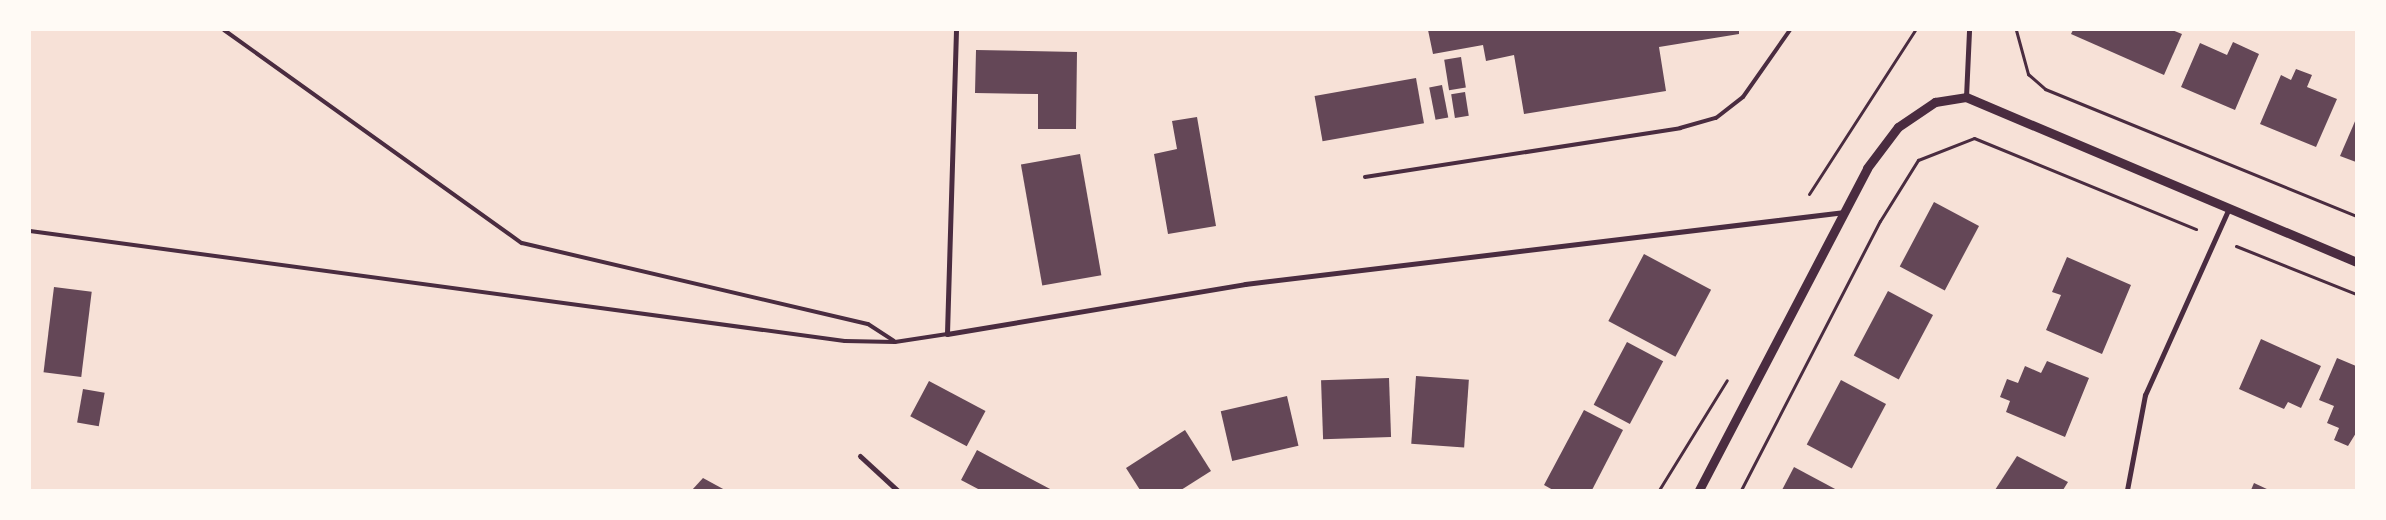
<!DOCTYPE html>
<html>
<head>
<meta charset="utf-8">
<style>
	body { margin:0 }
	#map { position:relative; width:2386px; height:520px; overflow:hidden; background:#f7e1d7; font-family:"Golos Text",sans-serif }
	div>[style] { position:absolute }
	.building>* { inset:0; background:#644757; transform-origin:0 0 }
	.path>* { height:3px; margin:-1.5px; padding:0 1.5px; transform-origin:1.5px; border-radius:1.5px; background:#4a2c40 }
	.service>* { height:4px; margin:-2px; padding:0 2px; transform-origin:2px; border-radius:2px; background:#4a2c40 }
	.minor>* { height:5px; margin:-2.5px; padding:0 2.5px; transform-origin:2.5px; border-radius:2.5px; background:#4a2c40 }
	.tertiary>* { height:9px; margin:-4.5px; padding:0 4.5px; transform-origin:4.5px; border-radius:4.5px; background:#4a2c40 }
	span { translate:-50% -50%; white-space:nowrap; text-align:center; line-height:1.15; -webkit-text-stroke:4px #fffaf5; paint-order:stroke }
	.frame { position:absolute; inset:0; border:31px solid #fffaf5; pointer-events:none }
</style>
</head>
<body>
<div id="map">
	<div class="building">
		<i style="clip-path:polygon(1428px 30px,1739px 30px,1739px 34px,1659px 47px,1666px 91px,1524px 114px,1514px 55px,1486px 61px,1483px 45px,1433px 54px)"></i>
		<i style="clip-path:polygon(2073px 30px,2172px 30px,2182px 34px,2164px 75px,2071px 34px)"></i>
		<i style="clip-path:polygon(2233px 42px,2259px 54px,2235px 110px,2181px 87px,2200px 43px,2227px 55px)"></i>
		<i style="clip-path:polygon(976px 50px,1077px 52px,1076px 129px,1038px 129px,1038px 94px,975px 93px)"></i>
		<i style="left:1461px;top:57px;width:31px;height:17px;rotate:81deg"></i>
		<i style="clip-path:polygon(2296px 69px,2312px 75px,2307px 87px,2337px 99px,2316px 147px,2260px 124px,2281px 75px,2291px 80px)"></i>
		<i style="left:1416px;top:78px;width:46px;height:103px;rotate:80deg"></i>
		<i style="left:1442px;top:85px;width:33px;height:13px;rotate:79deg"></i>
		<i style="left:1465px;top:92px;width:24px;height:14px;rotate:81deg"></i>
		<i style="clip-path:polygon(1197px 117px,1216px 226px,1168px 234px,1154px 154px,1177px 149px,1172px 121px)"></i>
		<i style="clip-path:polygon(2356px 119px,2356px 162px,2340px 156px)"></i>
		<i style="left:1080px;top:154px;width:123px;height:60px;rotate:80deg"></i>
		<i style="left:1934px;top:202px;width:51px;height:73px;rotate:28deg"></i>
		<i style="left:1644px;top:254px;width:76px;height:76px;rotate:28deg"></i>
		<i style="clip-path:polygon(2067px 257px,2131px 285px,2102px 354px,2046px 330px,2061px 295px,2052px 292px)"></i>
		<i style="left:54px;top:287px;width:38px;height:86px;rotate:7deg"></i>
		<i style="left:1888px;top:291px;width:51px;height:73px;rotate:28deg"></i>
		<i style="clip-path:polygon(2261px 339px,2321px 366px,2301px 408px,2288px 402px,2284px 409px,2239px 389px)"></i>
		<i style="left:1627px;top:342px;width:41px;height:71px;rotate:28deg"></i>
		<i style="clip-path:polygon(2337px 358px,2356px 366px,2356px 433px,2348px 446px,2334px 440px,2339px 428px,2327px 423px,2334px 406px,2319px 400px)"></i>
		<i style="clip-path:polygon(2047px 361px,2089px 378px,2065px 437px,2006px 412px,2010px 401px,2000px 397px,2007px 379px,2018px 383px,2025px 366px,2041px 373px)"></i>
		<i style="left:1416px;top:376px;width:53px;height:68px;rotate:4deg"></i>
		<i style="left:1389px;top:378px;width:59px;height:68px;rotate:88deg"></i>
		<i style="left:1841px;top:380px;width:51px;height:73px;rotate:28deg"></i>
		<i style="left:929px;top:381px;width:64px;height:40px;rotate:28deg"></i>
		<i style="left:83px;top:389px;width:22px;height:34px;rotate:10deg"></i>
		<i style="left:1287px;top:396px;width:51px;height:68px;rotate:77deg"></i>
		<i style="clip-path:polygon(1584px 410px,1623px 430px,1592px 490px,1553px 490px,1544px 485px)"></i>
		<i style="clip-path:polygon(1185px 430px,1211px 471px,1181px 490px,1140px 490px,1126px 468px)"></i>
		<i style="clip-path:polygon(977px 450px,1016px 471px,1052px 490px,980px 490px,961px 480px)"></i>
		<i style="clip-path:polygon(2017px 456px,2068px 482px,2063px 490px,1995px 490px)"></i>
		<i style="clip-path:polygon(1794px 467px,1837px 490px,1782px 490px)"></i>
		<i style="clip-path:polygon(703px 478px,725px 490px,692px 490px)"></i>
		<i style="clip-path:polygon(2254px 483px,2269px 490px,2251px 490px)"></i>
	</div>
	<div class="path">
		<i style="left:2016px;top:30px;width:46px;rotate:74.7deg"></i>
		<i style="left:2028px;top:74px;width:23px;rotate:41deg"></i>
		<i style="left:2045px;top:89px;width:336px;rotate:22.2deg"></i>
		<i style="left:1809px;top:194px;width:195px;rotate:-57.1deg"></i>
		<i style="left:2236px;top:246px;width:129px;rotate:21.8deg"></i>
		<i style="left:1659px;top:490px;width:129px;rotate:-58.3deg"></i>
		<i style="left:1741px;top:490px;width:303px;rotate:-62.7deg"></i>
		<i style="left:1880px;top:221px;width:72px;rotate:-58.1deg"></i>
		<i style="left:1918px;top:160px;width:60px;rotate:-21.4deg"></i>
		<i style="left:1974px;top:138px;width:240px;rotate:22.3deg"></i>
	</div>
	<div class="service">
		<i style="left:224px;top:30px;width:366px;rotate:35.6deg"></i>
		<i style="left:522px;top:243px;width:355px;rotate:13.2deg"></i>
		<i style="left:868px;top:324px;width:31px;rotate:33deg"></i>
		<i style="left:1365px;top:177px;width:319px;rotate:-8.8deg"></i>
		<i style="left:1680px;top:128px;width:37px;rotate:-16deg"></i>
		<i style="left:1716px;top:118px;width:34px;rotate:-38deg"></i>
		<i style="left:1743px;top:97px;width:82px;rotate:-55deg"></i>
		<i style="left:30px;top:231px;width:822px;rotate:7.69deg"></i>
		<i style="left:845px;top:341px;width:50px;rotate:1.1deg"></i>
		<i style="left:895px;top:342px;width:53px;rotate:-8.7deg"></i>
	</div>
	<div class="minor">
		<i style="left:956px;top:30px;width:304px;rotate:91.7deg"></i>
		<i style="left:947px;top:334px;width:302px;rotate:-9.5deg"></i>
		<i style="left:1245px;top:284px;width:604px;rotate:-6.84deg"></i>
		<i style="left:1966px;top:97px;width:67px;rotate:-87.4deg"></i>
		<i style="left:860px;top:456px;width:50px;rotate:42.6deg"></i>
		<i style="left:2127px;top:490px;width:97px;rotate:-79.3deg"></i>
		<i style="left:2145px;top:395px;width:205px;rotate:-65.8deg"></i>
	</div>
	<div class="tertiary">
		<i style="left:1699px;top:490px;width:363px;rotate:-62.4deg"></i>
		<i style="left:1867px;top:168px;width:51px;rotate:-52.9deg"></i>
		<i style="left:1898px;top:127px;width:45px;rotate:-34deg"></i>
		<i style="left:1935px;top:102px;width:31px;rotate:-9deg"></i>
		<i style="left:1966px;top:97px;width:423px;rotate:22.9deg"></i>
	</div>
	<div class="frame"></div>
</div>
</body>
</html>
